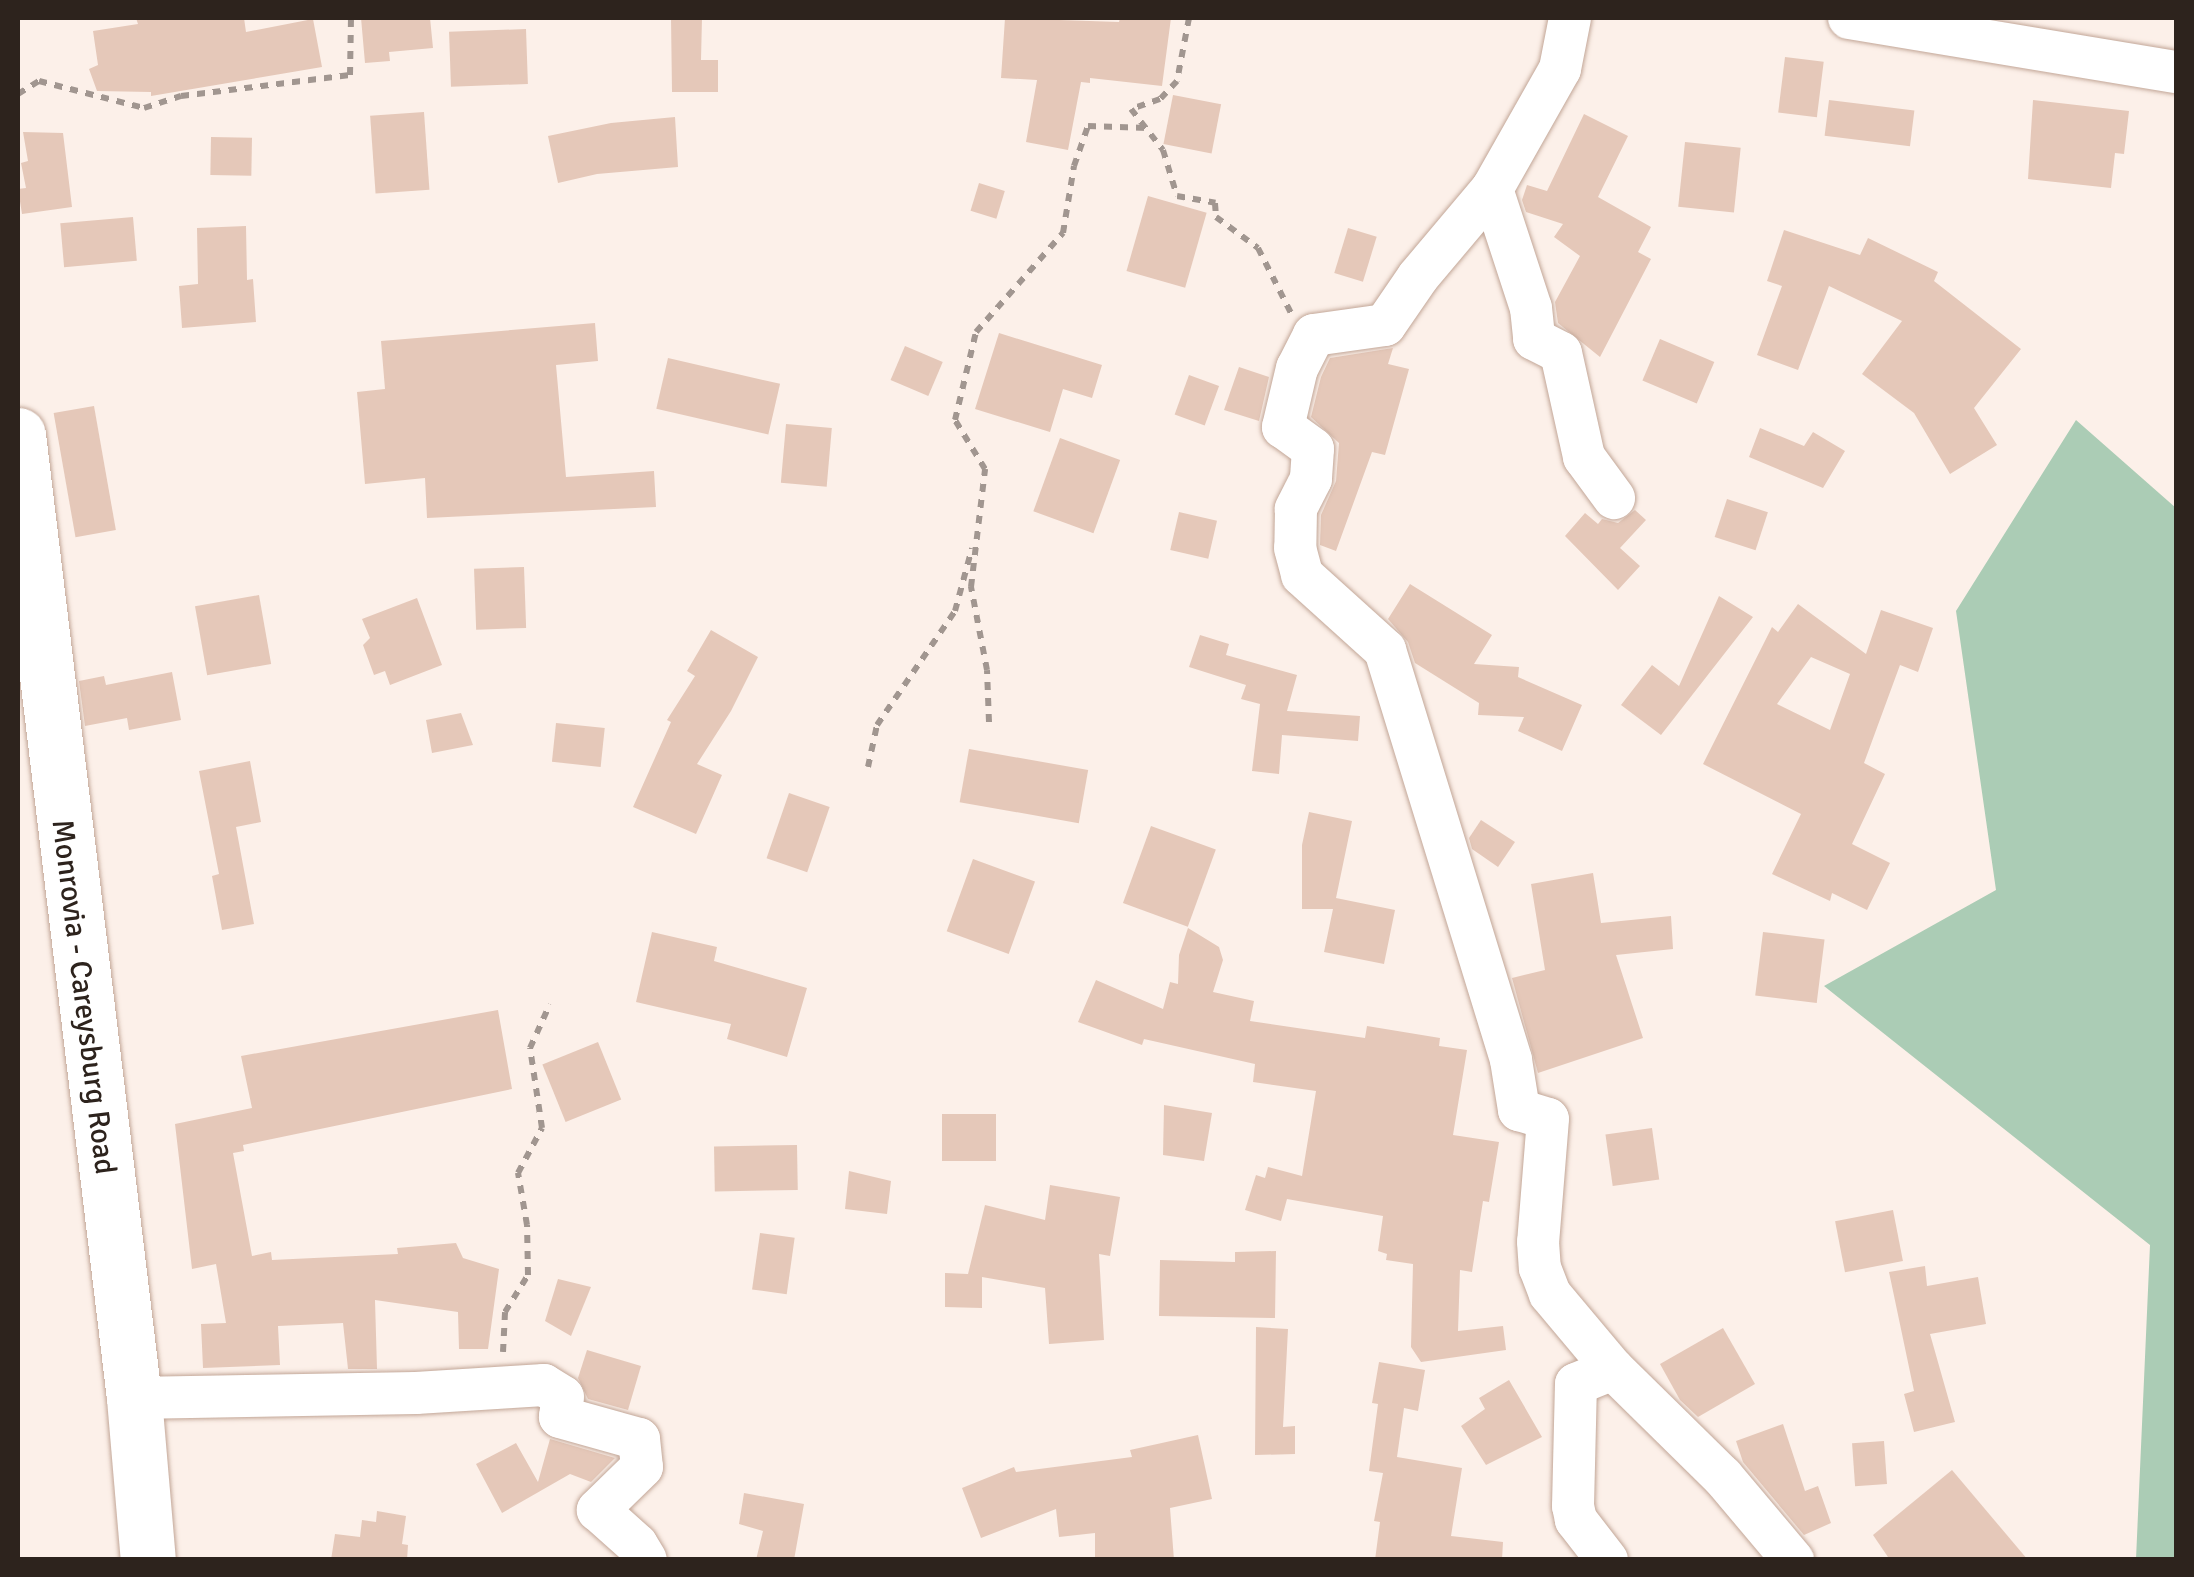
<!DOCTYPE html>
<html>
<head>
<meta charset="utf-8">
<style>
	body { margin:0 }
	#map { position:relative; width:2194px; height:1577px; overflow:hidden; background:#fcf0e9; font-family:Signika,sans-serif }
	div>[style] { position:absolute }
	.green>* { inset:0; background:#abccb5 }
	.building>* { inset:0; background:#e5c8b9; transform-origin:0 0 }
	.path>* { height:6px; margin-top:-3px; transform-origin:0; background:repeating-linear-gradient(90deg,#a19690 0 8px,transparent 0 16px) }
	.roads { filter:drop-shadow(0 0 2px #c2a697) drop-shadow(0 0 2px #c2a697) }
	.minor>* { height:42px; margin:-21px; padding:0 21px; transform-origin:21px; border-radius:21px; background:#fff }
	.major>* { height:55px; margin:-27.5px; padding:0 27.5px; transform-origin:27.5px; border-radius:27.5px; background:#fff }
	span { translate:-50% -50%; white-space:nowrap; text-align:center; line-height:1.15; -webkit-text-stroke:9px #fff; paint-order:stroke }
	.street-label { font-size:30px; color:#2d231d }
	.frame { position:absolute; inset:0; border:20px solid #2d231d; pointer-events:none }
</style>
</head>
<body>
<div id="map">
	<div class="green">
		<i style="clip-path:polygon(2076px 420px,2176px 508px,2176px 1559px,2136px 1559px,2150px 1245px,1824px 986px,1996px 890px,1956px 611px)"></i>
	</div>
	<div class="building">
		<i style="clip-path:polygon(136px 18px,244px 18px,246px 32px,313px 19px,322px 67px,151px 96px,151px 92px,97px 91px,89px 69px,98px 65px,93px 31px,138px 24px)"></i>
		<i style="clip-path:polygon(361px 18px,430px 18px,433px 48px,389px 52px,390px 61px,365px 63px)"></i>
		<i style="clip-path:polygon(671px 18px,702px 18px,701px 60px,718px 60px,718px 92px,672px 92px)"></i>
		<i style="clip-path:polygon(1005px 18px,1119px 22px,1120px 18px,1171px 18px,1162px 86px,1090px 78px,1090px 83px,1081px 82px,1068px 150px,1026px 142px,1037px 80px,1001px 78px)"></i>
		<i style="left:526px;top:29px;width:55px;height:77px;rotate:88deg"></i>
		<i style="left:1785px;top:57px;width:39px;height:56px;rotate:7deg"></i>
		<i style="left:1173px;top:95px;width:49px;height:50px;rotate:11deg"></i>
		<i style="left:1829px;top:100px;width:86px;height:36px;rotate:7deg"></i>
		<i style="clip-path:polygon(2033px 100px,2129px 111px,2124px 154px,2115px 153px,2111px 188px,2028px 179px)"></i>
		<i style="left:424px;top:112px;width:78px;height:54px;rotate:86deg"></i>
		<i style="clip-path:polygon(1584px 114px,1628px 136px,1598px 197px,1651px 227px,1638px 252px,1651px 259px,1600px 357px,1558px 323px,1555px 302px,1580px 256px,1554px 237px,1563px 224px,1526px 212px,1522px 200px,1527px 185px,1547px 191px)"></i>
		<i style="clip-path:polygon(675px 117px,678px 167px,597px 174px,558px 183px,548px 136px,611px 123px)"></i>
		<i style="clip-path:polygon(23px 132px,63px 133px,72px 207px,22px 214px,18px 189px,26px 188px,21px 163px,28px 161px)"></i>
		<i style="left:211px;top:137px;width:41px;height:38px;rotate:1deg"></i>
		<i style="left:1685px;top:142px;width:56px;height:65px;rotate:6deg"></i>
		<i style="left:979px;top:183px;width:27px;height:29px;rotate:17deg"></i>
		<i style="left:1148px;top:196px;width:61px;height:78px;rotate:16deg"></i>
		<i style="left:133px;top:217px;width:44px;height:73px;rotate:85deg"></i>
		<i style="clip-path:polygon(246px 226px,247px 280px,253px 279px,256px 322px,182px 328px,179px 286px,198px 284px,197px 228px)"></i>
		<i style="left:1348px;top:228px;width:30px;height:47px;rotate:17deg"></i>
		<i style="clip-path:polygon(1784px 230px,1860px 255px,1868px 238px,1938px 272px,1934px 281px,2021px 349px,1974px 408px,1997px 445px,1950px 474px,1914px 413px,1862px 374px,1902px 321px,1829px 286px,1798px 370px,1757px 355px,1782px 286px,1767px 281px)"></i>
		<i style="clip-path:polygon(595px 323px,598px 361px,556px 365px,566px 477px,654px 471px,656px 507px,427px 518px,425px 478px,365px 484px,357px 392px,385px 389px,381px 341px)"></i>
		<i style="clip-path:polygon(999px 333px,1102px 365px,1092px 398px,1063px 389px,1050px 432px,975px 409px)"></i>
		<i style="left:1660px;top:339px;width:59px;height:45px;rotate:23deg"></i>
		<i style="left:905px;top:346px;width:41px;height:37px;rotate:23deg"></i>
		<i style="clip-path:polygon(1393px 348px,1388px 364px,1409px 369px,1385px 455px,1372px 452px,1336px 551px,1320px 545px,1321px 515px,1336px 481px,1339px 443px,1311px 417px,1321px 377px,1330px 358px)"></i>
		<i style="left:668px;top:358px;width:115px;height:52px;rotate:13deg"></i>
		<i style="clip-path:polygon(1239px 367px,1269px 377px,1259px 421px,1224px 410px)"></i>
		<i style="left:1189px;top:375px;width:32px;height:42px;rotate:20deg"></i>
		<i style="left:94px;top:406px;width:126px;height:41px;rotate:80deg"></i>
		<i style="left:786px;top:424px;width:46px;height:59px;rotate:5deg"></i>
		<i style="clip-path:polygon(1760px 428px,1804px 446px,1813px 432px,1845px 451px,1823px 488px,1749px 457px)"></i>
		<i style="left:1060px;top:438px;width:64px;height:78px;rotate:20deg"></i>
		<i style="left:1727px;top:499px;width:43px;height:40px;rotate:18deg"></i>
		<i style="clip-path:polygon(1635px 510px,1646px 520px,1620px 548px,1640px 566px,1618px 590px,1565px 536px,1585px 513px,1598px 524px,1602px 519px,1618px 523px)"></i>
		<i style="left:1179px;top:512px;width:39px;height:39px;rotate:13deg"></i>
		<i style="left:524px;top:567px;width:61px;height:50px;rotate:88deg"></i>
		<i style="clip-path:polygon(1410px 584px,1492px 635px,1474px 664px,1519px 667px,1518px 677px,1582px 705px,1562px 751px,1518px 731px,1524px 717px,1478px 715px,1479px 703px,1415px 663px,1408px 642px,1388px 619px)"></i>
		<i style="left:259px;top:595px;width:70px;height:65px;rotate:80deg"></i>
		<i style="clip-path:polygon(1719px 596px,1753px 617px,1661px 735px,1621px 705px,1652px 665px,1679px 686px)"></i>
		<i style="clip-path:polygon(417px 598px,442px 665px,390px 685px,385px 671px,374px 675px,363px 645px,370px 638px,362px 619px)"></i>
		<i style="clip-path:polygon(evenodd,1798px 604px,1866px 654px,1881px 610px,1933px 628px,1918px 672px,1900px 665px,1864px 763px,1885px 774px,1852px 844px,1890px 863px,1867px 910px,1832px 893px,1830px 901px,1772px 874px,1801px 814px,1703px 764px,1772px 627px,1778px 632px,1798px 604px,1811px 657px,1850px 674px,1830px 730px,1777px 704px,1811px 657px)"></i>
		<i style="clip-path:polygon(711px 630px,758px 657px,731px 711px,697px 764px,722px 775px,696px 834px,633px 807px,671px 722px,667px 720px,695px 676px,687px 671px)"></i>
		<i style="clip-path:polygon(1200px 635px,1229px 644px,1226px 655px,1297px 675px,1287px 711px,1360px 716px,1358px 741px,1282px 735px,1279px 774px,1252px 771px,1260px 704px,1241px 699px,1246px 685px,1189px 667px)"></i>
		<i style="clip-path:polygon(172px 672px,181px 720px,129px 730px,127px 718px,85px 726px,79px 681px,104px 676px,106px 685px)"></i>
		<i style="clip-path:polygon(461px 713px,473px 745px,432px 753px,426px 720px)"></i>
		<i style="left:556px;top:723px;width:49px;height:39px;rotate:6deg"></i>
		<i style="left:969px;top:749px;width:121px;height:54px;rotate:10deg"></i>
		<i style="clip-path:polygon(250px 761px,261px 822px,236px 827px,254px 924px,222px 930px,212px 876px,219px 874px,199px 771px)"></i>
		<i style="left:789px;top:793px;width:43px;height:69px;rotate:19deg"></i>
		<i style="clip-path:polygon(1309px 812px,1352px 821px,1336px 898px,1395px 910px,1384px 964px,1324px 952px,1333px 909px,1302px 909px,1302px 845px)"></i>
		<i style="clip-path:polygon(1481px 820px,1515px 842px,1498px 867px,1472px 849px,1469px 838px)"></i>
		<i style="left:1151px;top:826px;width:69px;height:82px;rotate:20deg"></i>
		<i style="left:973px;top:859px;width:66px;height:77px;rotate:20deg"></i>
		<i style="clip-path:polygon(1593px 873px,1601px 923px,1671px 916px,1673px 949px,1616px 955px,1643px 1038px,1538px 1073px,1512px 978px,1545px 970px,1531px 884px)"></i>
		<i style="clip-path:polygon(1188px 928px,1219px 947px,1223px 960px,1213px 992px,1254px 1001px,1250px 1021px,1365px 1038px,1367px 1026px,1440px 1038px,1439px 1046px,1467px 1050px,1453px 1135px,1499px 1142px,1489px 1202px,1483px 1201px,1472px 1272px,1460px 1270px,1458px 1331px,1503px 1326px,1506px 1350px,1421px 1362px,1411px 1347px,1413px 1264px,1386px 1260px,1387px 1254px,1378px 1251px,1383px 1216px,1287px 1199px,1281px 1221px,1245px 1210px,1256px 1175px,1265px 1178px,1268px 1167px,1302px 1176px,1316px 1091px,1253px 1082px,1255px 1064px,1144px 1039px,1142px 1045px,1078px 1022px,1096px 980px,1163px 1009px,1170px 982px,1178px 984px,1179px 955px)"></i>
		<i style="clip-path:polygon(652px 932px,717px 947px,714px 961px,807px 988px,787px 1057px,727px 1039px,731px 1024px,636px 1002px)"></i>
		<i style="left:1763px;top:932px;width:62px;height:64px;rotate:7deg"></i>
		<i style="clip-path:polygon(498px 1010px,512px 1089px,243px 1145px,244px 1151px,233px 1153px,252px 1256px,271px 1252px,272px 1260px,398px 1254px,397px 1248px,456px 1243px,463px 1258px,499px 1269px,488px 1349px,459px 1349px,458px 1312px,375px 1300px,377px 1369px,348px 1369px,343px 1323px,278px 1326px,280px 1365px,203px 1368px,201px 1324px,226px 1323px,216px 1264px,192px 1269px,175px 1124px,252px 1108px,241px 1056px)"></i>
		<i style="left:598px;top:1042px;width:62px;height:60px;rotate:68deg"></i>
		<i style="clip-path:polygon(1164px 1105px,1212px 1113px,1204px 1161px,1163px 1155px)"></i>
		<i style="left:942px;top:1114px;width:54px;height:47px"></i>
		<i style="left:1652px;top:1128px;width:52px;height:47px;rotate:82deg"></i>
		<i style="left:797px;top:1145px;width:45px;height:83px;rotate:89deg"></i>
		<i style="clip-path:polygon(849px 1171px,891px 1181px,887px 1214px,845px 1209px)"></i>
		<i style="clip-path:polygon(1050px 1185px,1120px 1197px,1110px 1256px,1099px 1254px,1104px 1340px,1049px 1344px,1045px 1288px,982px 1277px,982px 1308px,945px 1307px,945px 1273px,968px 1274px,985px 1205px,1045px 1220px)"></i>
		<i style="left:1893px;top:1210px;width:52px;height:59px;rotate:79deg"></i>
		<i style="left:760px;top:1233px;width:35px;height:57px;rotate:8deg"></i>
		<i style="clip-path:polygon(1276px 1251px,1275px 1318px,1159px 1316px,1160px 1260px,1235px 1262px,1235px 1252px)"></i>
		<i style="clip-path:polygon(1925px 1266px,1927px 1286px,1978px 1277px,1986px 1324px,1930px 1334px,1955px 1422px,1914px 1432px,1904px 1394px,1914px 1391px,1889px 1272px)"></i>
		<i style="clip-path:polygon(558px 1279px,591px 1287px,571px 1336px,545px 1321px)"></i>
		<i style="clip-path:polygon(1256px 1327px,1288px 1329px,1283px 1427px,1295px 1426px,1295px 1454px,1255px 1455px)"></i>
		<i style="clip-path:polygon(1723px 1328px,1755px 1384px,1698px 1417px,1680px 1400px,1660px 1364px)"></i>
		<i style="clip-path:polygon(587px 1350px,641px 1366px,628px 1410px,588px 1399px,578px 1378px)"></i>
		<i style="clip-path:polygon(1379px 1362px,1425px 1370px,1418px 1411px,1404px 1408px,1397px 1457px,1462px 1468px,1451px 1536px,1503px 1542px,1502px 1560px,1375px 1560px,1380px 1522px,1374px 1521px,1383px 1473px,1369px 1471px,1378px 1404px,1372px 1403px)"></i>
		<i style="clip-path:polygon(1509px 1380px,1542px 1437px,1486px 1465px,1461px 1426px,1485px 1409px,1479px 1398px)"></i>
		<i style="clip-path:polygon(1783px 1424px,1805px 1491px,1818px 1486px,1831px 1523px,1804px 1535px,1743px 1462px,1736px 1441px)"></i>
		<i style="clip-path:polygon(1198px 1435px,1212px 1499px,1170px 1508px,1174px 1560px,1095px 1560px,1095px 1533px,1059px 1537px,1056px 1509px,981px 1538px,962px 1488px,1014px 1467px,1016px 1472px,1132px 1457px,1130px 1450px)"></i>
		<i style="clip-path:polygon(550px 1439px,615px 1458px,591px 1482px,570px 1474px,502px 1513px,476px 1464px,516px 1443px,538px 1482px)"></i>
		<i style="left:1884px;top:1441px;width:43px;height:32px;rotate:86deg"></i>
		<i style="clip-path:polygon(1952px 1470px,2028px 1560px,1890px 1560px,1873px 1535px)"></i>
		<i style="clip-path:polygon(744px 1493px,804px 1504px,794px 1560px,756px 1560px,763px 1531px,739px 1524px)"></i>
		<i style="clip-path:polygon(377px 1511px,406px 1516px,402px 1544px,408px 1545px,407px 1560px,331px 1560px,335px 1534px,360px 1537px,362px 1520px,376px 1522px)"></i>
	</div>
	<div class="path">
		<i style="left:1189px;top:18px;width:64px;rotate:100.8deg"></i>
		<i style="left:1177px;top:81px;width:25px;rotate:133deg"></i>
		<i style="left:1160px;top:99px;width:31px;rotate:161deg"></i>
		<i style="left:1131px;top:109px;width:52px;rotate:52deg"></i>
		<i style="left:1163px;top:150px;width:48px;rotate:73.1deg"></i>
		<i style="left:1177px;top:196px;width:39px;rotate:10deg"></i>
		<i style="left:1215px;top:203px;width:14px;rotate:86deg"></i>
		<i style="left:1216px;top:217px;width:52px;rotate:36.4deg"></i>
		<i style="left:1258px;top:248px;width:73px;rotate:63.1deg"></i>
		<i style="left:18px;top:94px;width:25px;rotate:-32deg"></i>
		<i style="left:39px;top:81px;width:108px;rotate:14.4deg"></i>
		<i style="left:144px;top:108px;width:39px;rotate:-18deg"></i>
		<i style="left:181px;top:96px;width:170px;rotate:-7.1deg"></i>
		<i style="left:350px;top:75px;width:57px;rotate:-89deg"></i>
		<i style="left:989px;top:722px;width:52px;rotate:-92.2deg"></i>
		<i style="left:987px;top:670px;width:85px;rotate:-100.9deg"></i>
		<i style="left:971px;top:587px;width:119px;rotate:-83.2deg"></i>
		<i style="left:985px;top:469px;width:57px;rotate:-121.5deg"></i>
		<i style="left:955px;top:420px;width:90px;rotate:-76.6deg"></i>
		<i style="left:976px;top:332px;width:132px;rotate:-48.7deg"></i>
		<i style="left:1063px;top:233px;width:68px;rotate:-80.7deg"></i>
		<i style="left:1074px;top:166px;width:42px;rotate:-70.7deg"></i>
		<i style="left:1088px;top:126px;width:60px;rotate:1.9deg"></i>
		<i style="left:868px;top:767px;width:43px;rotate:-77.9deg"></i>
		<i style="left:877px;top:725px;width:138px;rotate:-55.6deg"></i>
		<i style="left:955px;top:611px;width:65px;rotate:-74.9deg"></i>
		<i style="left:503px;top:1352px;width:40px;rotate:-87.1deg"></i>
		<i style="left:505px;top:1312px;width:44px;rotate:-58.1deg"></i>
		<i style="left:528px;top:1275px;width:50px;rotate:-91.1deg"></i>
		<i style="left:527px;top:1225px;width:53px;rotate:-99.8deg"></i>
		<i style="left:518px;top:1173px;width:51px;rotate:-61.9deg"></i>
		<i style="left:542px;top:1128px;width:81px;rotate:-98.5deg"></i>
		<i style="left:530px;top:1048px;width:48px;rotate:-65.6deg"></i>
	</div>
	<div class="roads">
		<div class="minor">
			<i style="left:1570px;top:18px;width:52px;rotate:101.1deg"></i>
			<i style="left:1560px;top:69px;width:138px;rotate:119.5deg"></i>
			<i style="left:1492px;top:189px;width:115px;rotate:130.1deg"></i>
			<i style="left:1418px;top:277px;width:58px;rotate:124.5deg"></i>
			<i style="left:1385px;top:325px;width:72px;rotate:172deg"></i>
			<i style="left:1314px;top:335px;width:37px;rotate:117deg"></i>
			<i style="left:1297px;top:368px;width:61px;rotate:103.3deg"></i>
			<i style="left:1283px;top:427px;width:37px;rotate:36deg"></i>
			<i style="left:1313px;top:449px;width:30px;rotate:94deg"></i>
			<i style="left:1311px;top:479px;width:34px;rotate:117deg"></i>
			<i style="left:1296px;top:509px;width:39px;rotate:91deg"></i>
			<i style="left:1295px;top:548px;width:28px;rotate:75deg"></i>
			<i style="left:1302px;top:575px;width:112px;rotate:42.1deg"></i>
			<i style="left:1385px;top:650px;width:429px;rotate:72.9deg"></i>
			<i style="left:1511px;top:1060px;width:51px;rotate:80.9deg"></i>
			<i style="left:1519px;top:1110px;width:30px;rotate:17deg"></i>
			<i style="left:1548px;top:1119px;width:123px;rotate:94.6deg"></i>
			<i style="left:1538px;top:1242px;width:26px;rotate:86deg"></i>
			<i style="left:1540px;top:1268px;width:28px;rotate:69deg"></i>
			<i style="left:1550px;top:1294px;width:98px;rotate:50deg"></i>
			<i style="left:1613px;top:1369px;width:154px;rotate:44.5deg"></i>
			<i style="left:1723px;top:1477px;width:109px;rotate:49.9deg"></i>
			<i style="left:1849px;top:18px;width:331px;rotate:9.4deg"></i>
			<i style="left:1492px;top:189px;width:125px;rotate:71.9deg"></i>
			<i style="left:1531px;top:308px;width:31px;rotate:84deg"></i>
			<i style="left:1534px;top:339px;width:30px;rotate:27deg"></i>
			<i style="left:1561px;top:353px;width:107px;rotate:77.5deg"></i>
			<i style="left:1584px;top:457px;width:51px;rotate:53.8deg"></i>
			<i style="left:134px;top:1398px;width:282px;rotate:-1deg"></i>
			<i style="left:416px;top:1393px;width:128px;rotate:-3.6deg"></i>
			<i style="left:544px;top:1385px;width:22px;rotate:32deg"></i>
			<i style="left:563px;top:1397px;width:20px;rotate:99deg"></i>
			<i style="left:560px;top:1417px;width:82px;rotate:15.6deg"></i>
			<i style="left:639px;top:1439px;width:28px;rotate:84deg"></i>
			<i style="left:642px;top:1467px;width:62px;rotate:135.7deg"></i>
			<i style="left:598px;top:1510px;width:52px;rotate:41.9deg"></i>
			<i style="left:637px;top:1545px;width:17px;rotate:59deg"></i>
			<i style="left:1607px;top:1560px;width:51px;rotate:-127.8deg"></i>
			<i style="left:1576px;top:1520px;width:14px;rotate:-102deg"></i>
			<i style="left:1573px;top:1506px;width:122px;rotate:-88.6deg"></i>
			<i style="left:1576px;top:1384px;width:40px;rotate:-22deg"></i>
		</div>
		<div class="major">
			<i style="left:18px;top:435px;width:970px;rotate:83.13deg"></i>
			<i style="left:134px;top:1398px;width:163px;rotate:85.1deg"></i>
		</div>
	</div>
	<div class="street-label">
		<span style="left:83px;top:997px;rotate:83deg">Monrovia - Careysburg Road</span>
	</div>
	<div class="frame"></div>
</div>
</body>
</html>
